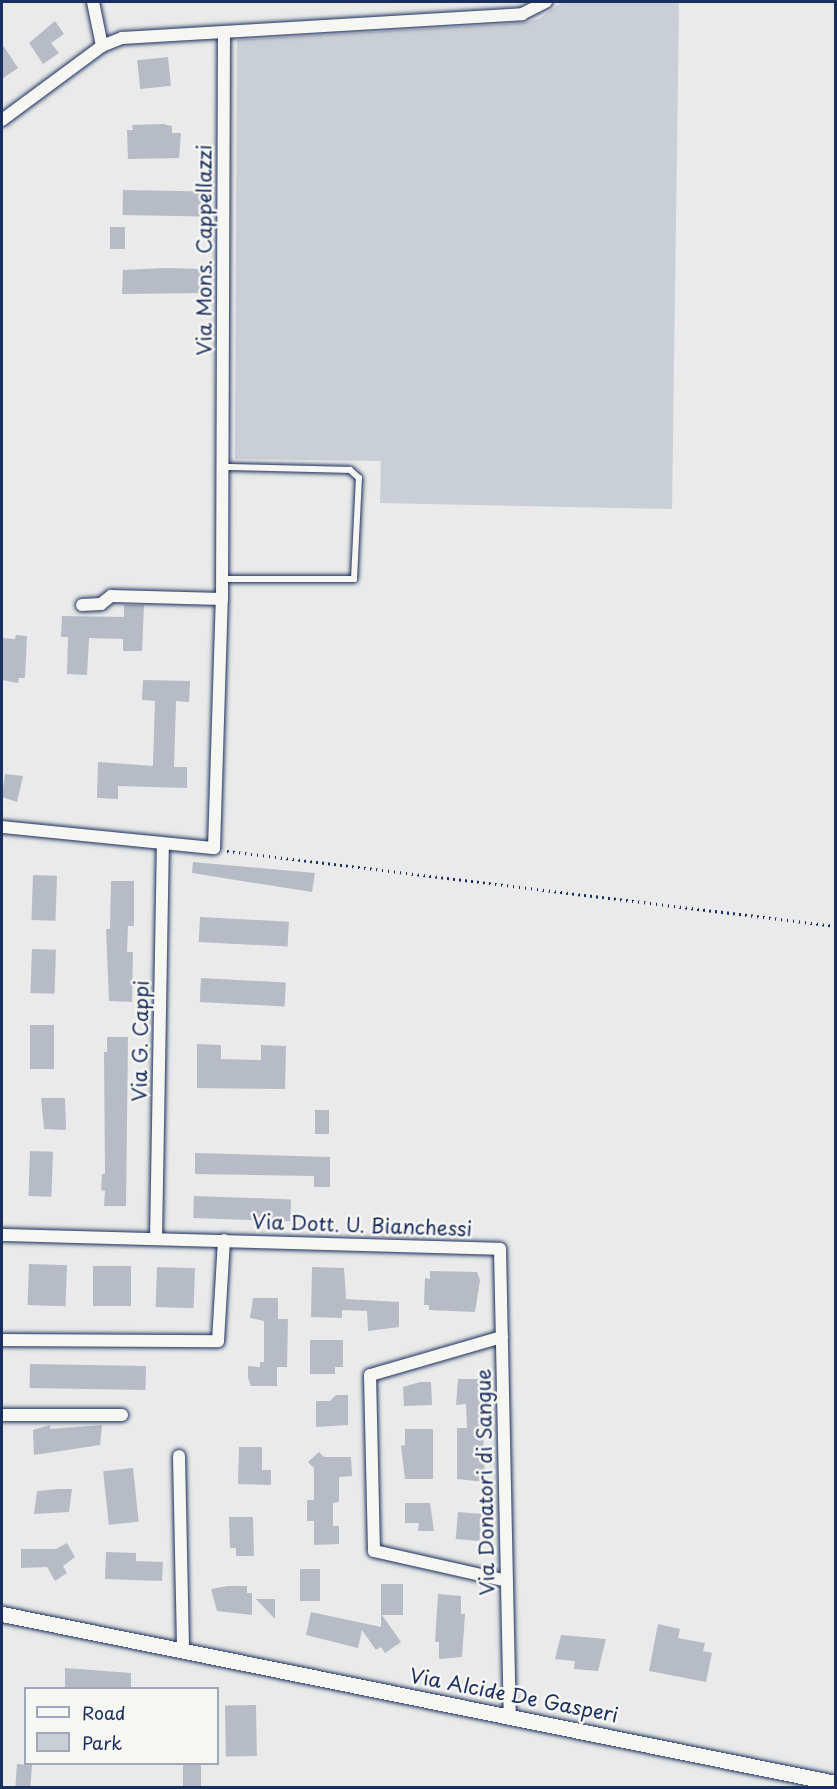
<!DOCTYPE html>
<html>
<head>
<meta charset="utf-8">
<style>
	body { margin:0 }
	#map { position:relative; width:837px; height:1789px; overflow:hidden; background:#e9eae9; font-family:"Playpen Sans",sans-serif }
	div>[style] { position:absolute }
	.green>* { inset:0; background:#caced5 }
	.building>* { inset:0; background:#b6bbc6; transform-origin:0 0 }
	.path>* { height:3px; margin-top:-1.5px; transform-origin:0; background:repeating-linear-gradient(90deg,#1b2f5e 0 1.5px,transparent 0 6px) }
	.roads { filter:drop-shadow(0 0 2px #1b2f5e) drop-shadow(0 0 2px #1b2f5e) }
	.service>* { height:6px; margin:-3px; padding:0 3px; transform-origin:3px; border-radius:3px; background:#f6f6f2 }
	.minor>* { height:12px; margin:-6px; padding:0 6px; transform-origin:6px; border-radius:6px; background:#f6f6f2 }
	.tertiary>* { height:15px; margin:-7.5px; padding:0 7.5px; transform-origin:7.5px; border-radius:7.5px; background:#f6f6f2 }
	span { translate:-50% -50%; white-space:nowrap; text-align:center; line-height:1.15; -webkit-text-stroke:5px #f6f6f2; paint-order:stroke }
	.street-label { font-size:20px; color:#1b2f5e }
	.frame { position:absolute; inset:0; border:3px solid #1b2f5e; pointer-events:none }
	.legend { position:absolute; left:24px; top:1687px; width:195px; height:78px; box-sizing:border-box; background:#f6f6f2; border:2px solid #9ea6b7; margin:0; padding:8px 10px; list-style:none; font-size:18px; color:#1b2f5e }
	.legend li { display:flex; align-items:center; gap:12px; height:30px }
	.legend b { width:30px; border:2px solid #9ea6b7 }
</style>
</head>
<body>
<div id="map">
	<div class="green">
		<i style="clip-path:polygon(562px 2px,679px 2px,672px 509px,380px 503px,381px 461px,235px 459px,237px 40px,521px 23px,539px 19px)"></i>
	</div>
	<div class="building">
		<i style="clip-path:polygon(55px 21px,64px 34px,51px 43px,59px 53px,43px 64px,29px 43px)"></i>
		<i style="clip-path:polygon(2px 44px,18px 68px,2px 79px)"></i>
		<i style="left:168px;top:57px;width:29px;height:31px;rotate:84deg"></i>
		<i style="clip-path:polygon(163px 124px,172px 126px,172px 133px,181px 133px,179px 158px,128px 159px,127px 130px,133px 130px,132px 125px)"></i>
		<i style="left:123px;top:190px;width:82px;height:25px;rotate:1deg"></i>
		<i style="left:110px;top:227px;width:15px;height:22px"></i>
		<i style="clip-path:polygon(166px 268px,203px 269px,203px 293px,122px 294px,123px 270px)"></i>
		<i style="clip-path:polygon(124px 605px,144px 605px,142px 651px,123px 651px,123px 639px,89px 638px,87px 675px,67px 674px,68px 637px,61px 637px,62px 616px,124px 617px)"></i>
		<i style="clip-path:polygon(16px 635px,27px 636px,25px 678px,19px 678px,18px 683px,2px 680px,2px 638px,15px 639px)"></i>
		<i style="clip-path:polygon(143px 680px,190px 681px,189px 702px,176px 701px,174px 767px,187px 767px,187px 788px,118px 786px,118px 799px,97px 798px,98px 762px,153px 766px,155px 701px,142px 700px)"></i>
		<i style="clip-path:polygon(5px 774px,23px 776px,17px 802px,2px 797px)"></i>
		<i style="clip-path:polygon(193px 862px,315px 873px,312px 892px,192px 873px)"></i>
		<i style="left:33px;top:875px;width:24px;height:45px;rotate:2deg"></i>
		<i style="clip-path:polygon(111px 881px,134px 881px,134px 926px,128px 926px,127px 952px,133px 952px,132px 1002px,109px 1001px,106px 929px,110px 929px)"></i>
		<i style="left:200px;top:917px;width:89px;height:25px;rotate:3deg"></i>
		<i style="left:32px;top:949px;width:24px;height:44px;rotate:2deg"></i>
		<i style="left:201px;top:978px;width:85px;height:24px;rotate:3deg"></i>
		<i style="left:30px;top:1025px;width:24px;height:44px"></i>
		<i style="clip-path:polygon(107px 1037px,128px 1037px,126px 1206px,104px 1206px,105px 1191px,101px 1190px,102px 1174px,105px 1174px,104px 1052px,107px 1052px)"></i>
		<i style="clip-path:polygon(197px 1044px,221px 1045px,221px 1059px,261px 1060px,261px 1045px,286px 1046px,285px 1089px,197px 1088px)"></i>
		<i style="clip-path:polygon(41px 1098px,65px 1098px,66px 1130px,44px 1129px)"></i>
		<i style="left:315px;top:1110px;width:14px;height:24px"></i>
		<i style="left:30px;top:1151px;width:23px;height:45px;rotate:2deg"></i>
		<i style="clip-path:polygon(195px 1153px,330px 1157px,330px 1187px,314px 1187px,314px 1176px,195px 1174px)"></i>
		<i style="left:194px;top:1196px;width:97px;height:22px;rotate:2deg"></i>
		<i style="left:29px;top:1264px;width:38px;height:41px;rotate:2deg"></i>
		<i style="left:93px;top:1266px;width:38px;height:40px"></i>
		<i style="left:157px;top:1267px;width:38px;height:40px;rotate:2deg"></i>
		<i style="clip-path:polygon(312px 1267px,344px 1268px,346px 1299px,399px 1302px,399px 1327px,368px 1331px,367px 1311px,342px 1310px,342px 1318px,311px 1317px)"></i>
		<i style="clip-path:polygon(430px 1271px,477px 1272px,480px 1280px,475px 1312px,429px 1310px,429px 1305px,424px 1305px,425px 1278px,430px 1279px)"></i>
		<i style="clip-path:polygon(253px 1298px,278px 1298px,278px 1319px,288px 1319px,287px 1367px,277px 1367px,277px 1386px,251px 1386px,248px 1378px,248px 1366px,260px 1367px,260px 1362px,264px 1362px,264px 1321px,250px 1318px)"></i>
		<i style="clip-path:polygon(310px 1340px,343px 1340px,343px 1367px,335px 1367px,335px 1374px,310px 1374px)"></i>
		<i style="left:30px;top:1364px;width:116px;height:24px;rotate:1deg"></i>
		<i style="clip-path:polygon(458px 1379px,481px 1379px,485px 1482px,457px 1479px,457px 1428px,467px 1428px,466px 1404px,456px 1405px)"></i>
		<i style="clip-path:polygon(420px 1382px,431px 1382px,432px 1405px,404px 1406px,403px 1387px)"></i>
		<i style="clip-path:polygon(336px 1395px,348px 1395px,348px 1425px,316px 1427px,316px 1401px,330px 1401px)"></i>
		<i style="clip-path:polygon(50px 1425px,50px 1429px,102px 1425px,100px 1445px,34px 1455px,33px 1430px)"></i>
		<i style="clip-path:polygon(405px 1429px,433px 1429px,433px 1479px,405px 1479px,401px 1446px,405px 1445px)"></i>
		<i style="clip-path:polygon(239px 1447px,262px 1447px,262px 1470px,271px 1470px,271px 1485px,238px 1484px)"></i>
		<i style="clip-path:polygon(319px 1452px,324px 1457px,351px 1457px,352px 1476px,339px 1477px,339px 1502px,333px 1503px,333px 1526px,339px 1526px,339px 1544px,314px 1545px,314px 1521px,307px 1521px,307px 1500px,314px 1500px,314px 1468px,308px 1462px)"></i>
		<i style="left:133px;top:1468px;width:54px;height:30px;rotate:84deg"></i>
		<i style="clip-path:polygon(60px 1489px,72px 1489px,69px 1512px,34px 1514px,37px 1491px)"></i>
		<i style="clip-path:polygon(405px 1503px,430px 1503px,434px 1531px,418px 1531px,419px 1523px,405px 1523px)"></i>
		<i style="left:458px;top:1512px;width:24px;height:27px;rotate:5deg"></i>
		<i style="clip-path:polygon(229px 1517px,253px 1517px,254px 1556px,236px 1556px,236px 1548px,230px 1548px)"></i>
		<i style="clip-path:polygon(67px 1543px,75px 1557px,63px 1566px,67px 1573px,55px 1581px,47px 1567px,21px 1568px,21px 1549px,56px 1549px)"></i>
		<i style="clip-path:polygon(106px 1552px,136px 1553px,136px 1561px,163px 1562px,162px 1581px,105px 1579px)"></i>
		<i style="left:300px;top:1569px;width:20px;height:32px"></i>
		<i style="clip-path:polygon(381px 1584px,403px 1584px,403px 1615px,382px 1615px,401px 1642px,385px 1653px,381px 1647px,376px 1650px,362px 1630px,358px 1648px,306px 1635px,311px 1612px,381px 1627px)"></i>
		<i style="clip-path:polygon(228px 1586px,247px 1586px,247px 1593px,252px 1593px,252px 1615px,217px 1611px,211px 1589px)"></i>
		<i style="clip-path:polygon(438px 1594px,461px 1596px,461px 1614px,465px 1614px,462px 1657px,439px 1659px,439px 1642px,435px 1642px)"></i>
		<i style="clip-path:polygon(256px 1599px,275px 1599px,275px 1619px)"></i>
		<i style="clip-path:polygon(658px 1624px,680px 1629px,678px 1638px,705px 1643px,703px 1651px,712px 1653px,706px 1682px,649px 1671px)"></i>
		<i style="clip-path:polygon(561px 1635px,606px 1639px,598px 1671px,574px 1669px,575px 1661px,555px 1659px)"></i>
		<i style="clip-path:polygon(65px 1668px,131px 1673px,131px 1689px,65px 1689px)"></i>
		<i style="left:256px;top:1705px;width:51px;height:31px;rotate:89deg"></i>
		<i style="left:17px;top:1764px;width:15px;height:24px;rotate:4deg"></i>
		<i style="left:183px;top:1764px;width:18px;height:24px"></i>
	</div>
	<div class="path">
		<i style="left:227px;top:851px;width:614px;rotate:7.02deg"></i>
	</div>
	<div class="roads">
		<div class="service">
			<i style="left:222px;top:579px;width:132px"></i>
			<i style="left:354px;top:579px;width:101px;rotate:-87.2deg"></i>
			<i style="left:359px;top:478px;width:12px;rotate:-138deg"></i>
			<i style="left:350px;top:470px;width:127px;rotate:-178.6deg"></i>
		</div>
		<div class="minor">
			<i style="left:93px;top:2px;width:45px;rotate:78.4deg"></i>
			<i style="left:2px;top:120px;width:124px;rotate:-36.5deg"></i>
			<i style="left:102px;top:46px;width:22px;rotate:-22deg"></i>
			<i style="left:122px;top:38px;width:401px;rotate:-3.4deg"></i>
			<i style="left:522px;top:14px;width:27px;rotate:-27deg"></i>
			<i style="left:82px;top:605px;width:19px;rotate:-3deg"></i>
			<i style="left:101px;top:604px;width:13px;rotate:-39deg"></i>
			<i style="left:111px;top:596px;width:111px;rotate:1.5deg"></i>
			<i style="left:2px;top:827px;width:213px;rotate:5.7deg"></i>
			<i style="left:214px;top:848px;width:249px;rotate:-88.2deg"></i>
			<i style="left:222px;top:599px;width:566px;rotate:-89.8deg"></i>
			<i style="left:2px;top:1235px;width:498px;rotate:1.6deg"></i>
			<i style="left:500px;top:1249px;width:466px;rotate:88.8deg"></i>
			<i style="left:156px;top:1239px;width:395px;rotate:-89deg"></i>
			<i style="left:502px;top:1337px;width:137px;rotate:163.9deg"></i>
			<i style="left:370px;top:1375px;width:176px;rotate:88.7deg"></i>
			<i style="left:374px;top:1551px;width:136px;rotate:12.7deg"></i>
			<i style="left:2px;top:1340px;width:216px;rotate:0.3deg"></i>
			<i style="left:218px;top:1341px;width:101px;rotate:-86.6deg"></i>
			<i style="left:2px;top:1415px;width:120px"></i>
			<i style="left:179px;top:1456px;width:194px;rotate:88.8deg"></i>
		</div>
		<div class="tertiary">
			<i style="left:2px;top:1614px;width:851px;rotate:11.46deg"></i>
		</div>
	</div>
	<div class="street-label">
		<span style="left:204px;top:250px;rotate:-90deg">Via Mons. Cappellazzi</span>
		<span style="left:140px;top:1041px;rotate:-89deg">Via G. Cappi</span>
		<span style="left:362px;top:1225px;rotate:2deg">Via Dott. U. Bianchessi</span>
		<span style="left:485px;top:1482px;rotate:-91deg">Via Donatori di Sangue</span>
		<span style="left:514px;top:1695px;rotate:11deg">Via Alcide De Gasperi</span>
	</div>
	<div class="frame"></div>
	<ul class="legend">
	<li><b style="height:8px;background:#f6f6f2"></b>Road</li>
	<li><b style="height:16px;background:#caced5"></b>Park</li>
	</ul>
</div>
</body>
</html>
